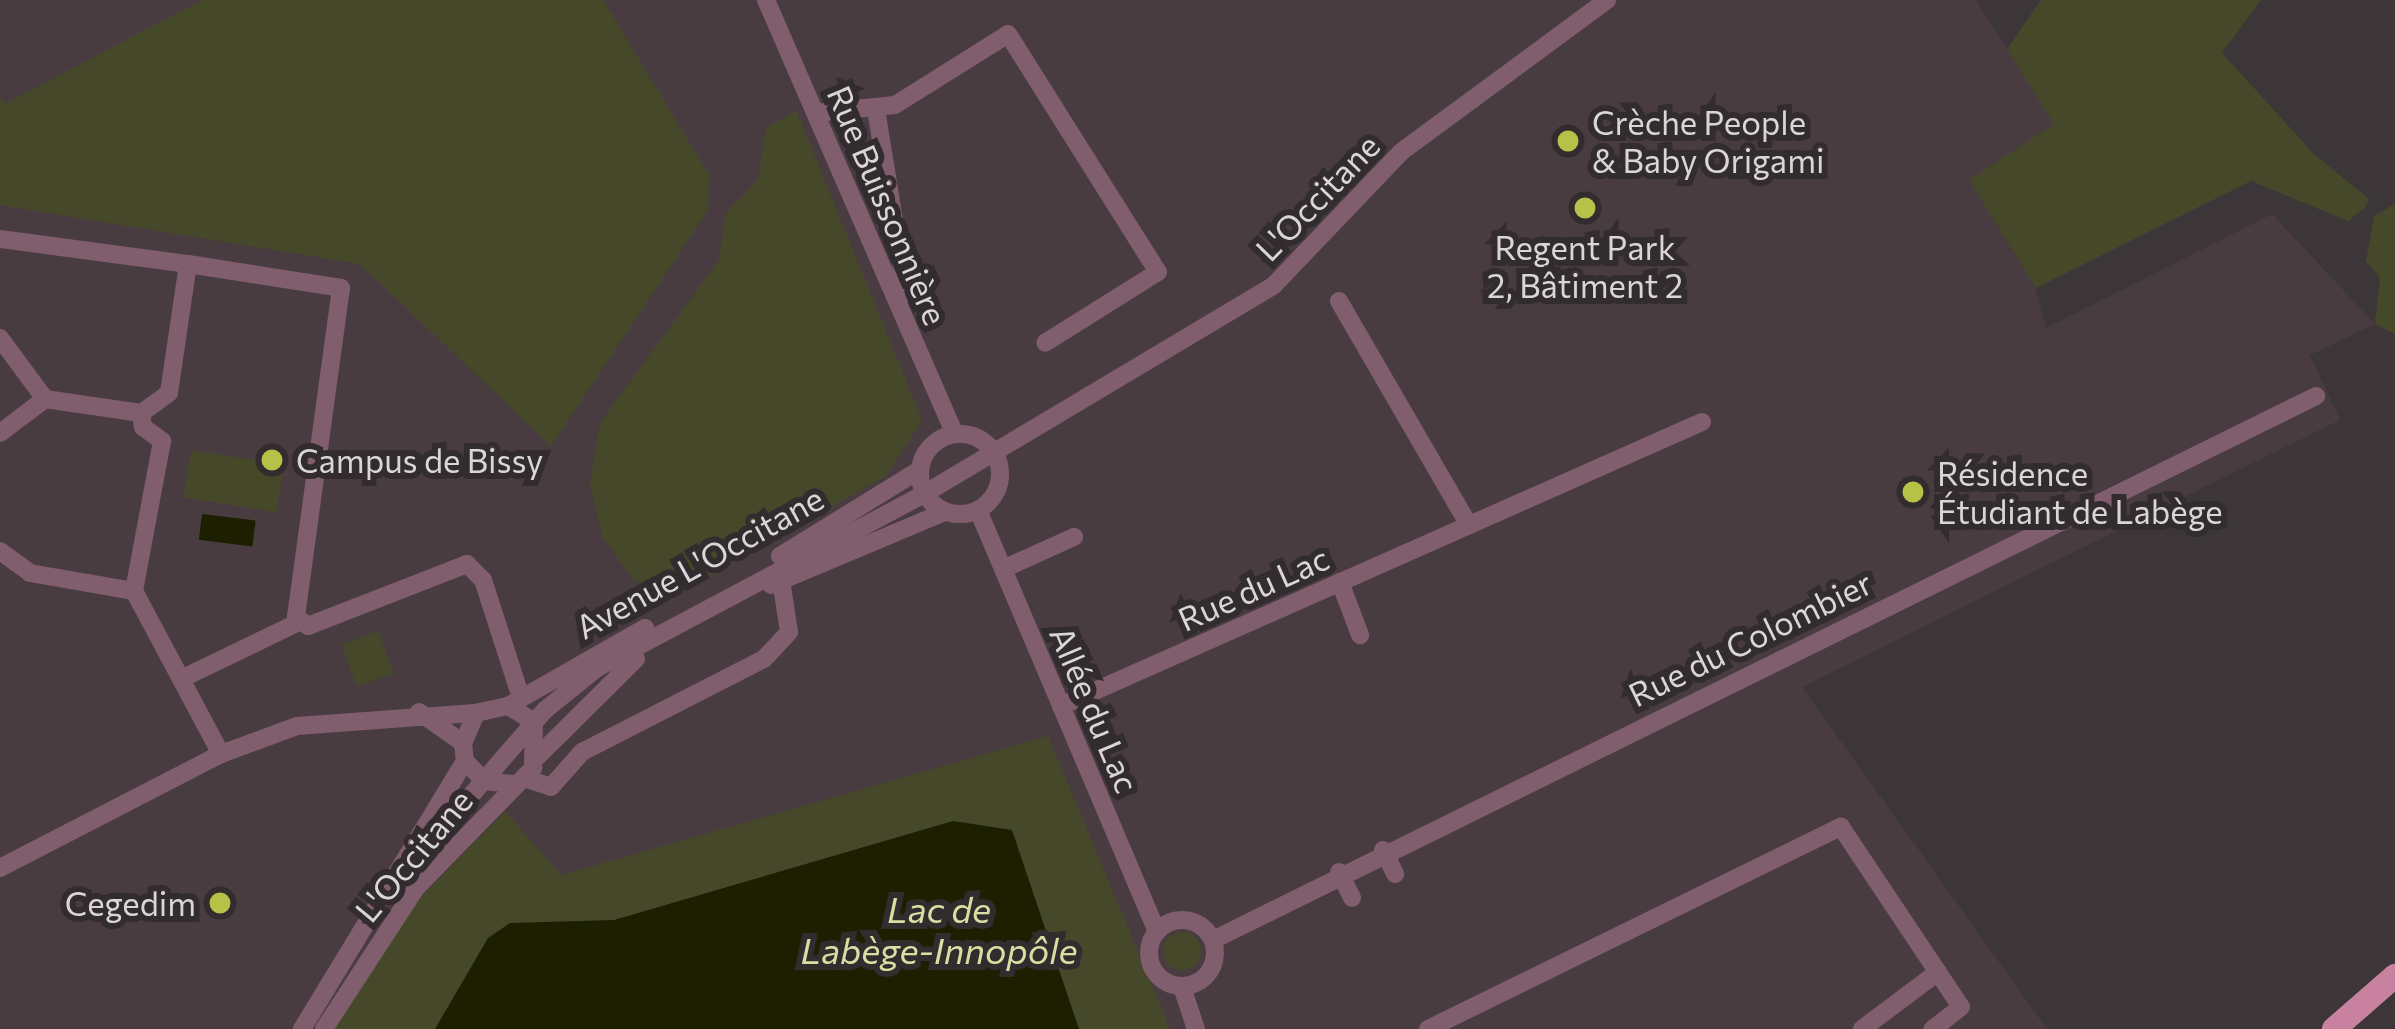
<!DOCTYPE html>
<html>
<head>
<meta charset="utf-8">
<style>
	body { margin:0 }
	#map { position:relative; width:2395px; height:1029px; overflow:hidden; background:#3c3638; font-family:Commissioner,sans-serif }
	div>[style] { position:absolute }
	.built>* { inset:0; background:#493c41 }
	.green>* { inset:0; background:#45492a; transform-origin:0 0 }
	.round { border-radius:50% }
	.water>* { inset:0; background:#1d1f01; transform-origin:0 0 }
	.minor>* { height:18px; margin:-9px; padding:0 9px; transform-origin:9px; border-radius:9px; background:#815e6d }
	.minor>.ring { margin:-9px; padding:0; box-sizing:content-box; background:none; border:18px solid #815e6d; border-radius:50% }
	.major>* { height:24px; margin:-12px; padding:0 12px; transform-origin:12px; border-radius:12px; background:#c882a0 }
	.dots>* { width:33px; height:33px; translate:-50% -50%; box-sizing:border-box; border:6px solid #322c2e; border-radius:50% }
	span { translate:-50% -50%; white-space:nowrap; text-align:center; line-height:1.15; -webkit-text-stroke:12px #322c2e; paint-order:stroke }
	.poi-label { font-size:33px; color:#dad6d8 }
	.left { translate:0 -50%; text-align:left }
	.right { translate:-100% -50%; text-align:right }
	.street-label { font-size:33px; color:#dad6d8 }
	.water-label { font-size:36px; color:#d7dfa2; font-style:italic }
</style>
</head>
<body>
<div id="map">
	<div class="built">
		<i style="clip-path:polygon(0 0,1976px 0,2055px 124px,1970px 181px,2035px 287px,2046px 328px,2272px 214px,2375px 324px,2310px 355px,2340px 420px,1802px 687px,2047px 1029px,0 1029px)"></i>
	</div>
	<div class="green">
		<i style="clip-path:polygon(202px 0,603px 0,709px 175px,708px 210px,551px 446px,360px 264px,0 205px,0 97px,5px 104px)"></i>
		<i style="clip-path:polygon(2041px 0,2261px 0,2222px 53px,2314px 154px,2369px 199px,2365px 208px,2348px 221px,2251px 181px,2036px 288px,1969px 180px,2054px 124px,2007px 49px)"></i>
		<i style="clip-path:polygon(796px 110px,922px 420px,886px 476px,673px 596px,633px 579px,603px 538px,590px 483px,600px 423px,719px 260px,726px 213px,758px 179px,766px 129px)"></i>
		<i style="clip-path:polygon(2395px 204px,2395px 334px,2375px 324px,2380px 278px,2366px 261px,2374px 216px)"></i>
		<i style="left:191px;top:450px;width:94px;height:48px;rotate:9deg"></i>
		<i style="left:378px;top:631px;width:45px;height:39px;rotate:70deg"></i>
		<i style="clip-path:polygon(1048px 736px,1170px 1029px,334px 1029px,404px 914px,505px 811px,561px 875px)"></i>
		<i class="round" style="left:1163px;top:932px;width:38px;height:38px"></i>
	</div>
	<div class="water">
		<i style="left:202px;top:514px;width:54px;height:26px;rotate:7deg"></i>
		<i style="clip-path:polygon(953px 821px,1012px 830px,1079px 1029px,435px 1029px,488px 938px,510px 923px,614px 920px)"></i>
	</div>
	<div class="minor">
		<i style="left:766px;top:0;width:472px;rotate:66.5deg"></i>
		<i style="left:876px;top:109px;width:163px;rotate:80.8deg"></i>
		<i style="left:902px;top:270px;width:30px;rotate:96deg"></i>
		<i style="left:816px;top:113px;width:79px;rotate:-5.8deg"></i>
		<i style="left:895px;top:105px;width:133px;rotate:-32.1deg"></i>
		<i style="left:1008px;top:34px;width:281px;rotate:57.8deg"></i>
		<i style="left:1158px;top:272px;width:133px;rotate:147.9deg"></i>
		<i style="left:0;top:239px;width:190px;rotate:7.6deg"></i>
		<i style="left:188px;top:264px;width:130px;rotate:98.4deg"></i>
		<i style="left:169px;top:393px;width:34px;rotate:144deg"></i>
		<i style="left:141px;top:413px;width:14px;rotate:82deg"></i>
		<i style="left:143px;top:427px;width:24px;rotate:36deg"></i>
		<i style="left:162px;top:441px;width:153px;rotate:100.6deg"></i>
		<i style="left:188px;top:264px;width:155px;rotate:8.9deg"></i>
		<i style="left:341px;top:288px;width:332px;rotate:97.8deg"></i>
		<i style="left:296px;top:617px;width:15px;rotate:37deg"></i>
		<i style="left:308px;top:626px;width:171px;rotate:-21.3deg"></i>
		<i style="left:467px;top:564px;width:23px;rotate:45deg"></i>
		<i style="left:483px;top:580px;width:124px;rotate:72.1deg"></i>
		<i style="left:1339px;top:301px;width:259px;rotate:59.9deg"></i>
		<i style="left:0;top:338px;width:76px;rotate:53.6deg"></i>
		<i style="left:45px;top:399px;width:97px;rotate:8.3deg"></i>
		<i style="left:0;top:433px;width:56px;rotate:-37.1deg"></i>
		<i class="ring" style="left:920px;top:434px;width:62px;height:62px"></i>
		<i style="left:978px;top:510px;width:457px;rotate:67deg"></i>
		<i style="left:0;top:551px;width:37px;rotate:36deg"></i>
		<i style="left:30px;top:573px;width:106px;rotate:9.8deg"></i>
		<i style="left:134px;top:591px;width:185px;rotate:61.9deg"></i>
		<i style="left:780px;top:556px;width:163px;rotate:-31.7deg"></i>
		<i style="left:1003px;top:569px;width:78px;rotate:-24.3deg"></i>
		<i style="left:1340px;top:582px;width:57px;rotate:69.3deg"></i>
		<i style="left:771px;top:585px;width:189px;rotate:-22.8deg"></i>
		<i style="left:183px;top:678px;width:131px;rotate:-25.8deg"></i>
		<i style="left:513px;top:703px;width:152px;rotate:-29.6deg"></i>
		<i style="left:1061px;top:706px;width:701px;rotate:-23.9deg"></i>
		<i style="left:419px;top:712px;width:54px;rotate:35.2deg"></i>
		<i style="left:538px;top:756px;width:138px;rotate:-44.7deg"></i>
		<i style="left:524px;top:778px;width:28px;rotate:18deg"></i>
		<i style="left:551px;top:787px;width:47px;rotate:-48.5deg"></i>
		<i style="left:582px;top:752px;width:204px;rotate:-27.1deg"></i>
		<i style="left:764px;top:659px;width:37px;rotate:-47deg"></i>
		<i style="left:789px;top:632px;width:53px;rotate:-98.7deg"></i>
		<i style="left:1383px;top:850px;width:27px;rotate:63deg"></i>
		<i style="left:0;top:868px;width:249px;rotate:-27.3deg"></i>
		<i style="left:221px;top:754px;width:81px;rotate:-20.2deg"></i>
		<i style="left:297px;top:726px;width:179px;rotate:-4.2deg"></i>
		<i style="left:1339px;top:872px;width:29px;rotate:63deg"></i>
		<i style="left:389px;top:890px;width:238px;rotate:-49.1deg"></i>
		<i style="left:545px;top:710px;width:67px;rotate:-38.9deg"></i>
		<i style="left:597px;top:668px;width:370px;rotate:-28deg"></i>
		<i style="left:924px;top:494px;width:408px;rotate:-30.8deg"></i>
		<i style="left:1274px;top:285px;width:184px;rotate:-46.3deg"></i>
		<i style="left:1401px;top:152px;width:256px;rotate:-36.4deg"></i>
		<i class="ring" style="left:1149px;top:920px;width:48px;height:48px"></i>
		<i style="left:1213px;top:940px;width:1230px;rotate:-26.25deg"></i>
		<i style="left:1182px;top:987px;width:44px;rotate:71.6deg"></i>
		<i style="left:302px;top:1029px;width:314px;rotate:-58.7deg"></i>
		<i style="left:324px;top:1029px;width:168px;rotate:-56.9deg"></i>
		<i style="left:416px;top:888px;width:168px;rotate:-45.7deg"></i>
		<i style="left:533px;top:768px;width:46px;rotate:-88.8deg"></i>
		<i style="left:534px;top:722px;width:31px;rotate:-148deg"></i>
		<i style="left:508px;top:706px;width:33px;rotate:168deg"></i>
		<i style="left:476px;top:713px;width:33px;rotate:113deg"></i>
		<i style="left:463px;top:743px;width:18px;rotate:84deg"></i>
		<i style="left:465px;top:761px;width:28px;rotate:46deg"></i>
		<i style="left:484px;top:781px;width:30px;rotate:6deg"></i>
		<i style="left:1428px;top:1029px;width:460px;rotate:-26.1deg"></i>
		<i style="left:1841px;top:827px;width:216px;rotate:56.3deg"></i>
		<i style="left:1961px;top:1007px;width:36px;rotate:142deg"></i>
		<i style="left:1862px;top:1029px;width:95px;rotate:-36.9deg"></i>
	</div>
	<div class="major">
		<i style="left:2334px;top:1029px;width:81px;rotate:-41deg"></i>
	</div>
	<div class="dots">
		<i style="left:1568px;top:141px;background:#b6c148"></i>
		<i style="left:1585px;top:208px;background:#b6c148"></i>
		<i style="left:272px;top:460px;background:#b6c148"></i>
		<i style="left:1913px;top:492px;background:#b6c148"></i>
		<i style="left:220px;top:903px;background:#b6c148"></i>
	</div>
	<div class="poi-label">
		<span class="left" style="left:1592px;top:141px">Crèche People<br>&amp; Baby Origami</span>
		<span style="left:1585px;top:266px">Regent Park<br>2, Bâtiment 2</span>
		<span class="left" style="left:296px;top:460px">Campus de Bissy</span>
		<span class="left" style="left:1937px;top:492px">Résidence<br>Étudiant de Labège</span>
		<span class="right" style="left:196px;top:903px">Cegedim</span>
	</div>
	<div class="street-label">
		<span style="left:1317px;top:197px;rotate:-46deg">L'Occitane</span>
		<span style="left:888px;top:205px;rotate:67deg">Rue Buissonnière</span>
		<span style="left:699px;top:562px;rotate:-29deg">Avenue L'Occitane</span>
		<span style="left:1253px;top:588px;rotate:-24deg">Rue du Lac</span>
		<span style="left:1750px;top:638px;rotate:-26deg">Rue du Colombier</span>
		<span style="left:1095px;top:709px;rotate:67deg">Allée du Lac</span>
		<span style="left:413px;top:855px;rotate:-50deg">L'Occitane</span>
	</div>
	<div class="water-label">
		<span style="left:939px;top:929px">Lac de<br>Labège-Innopôle</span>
	</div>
</div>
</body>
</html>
